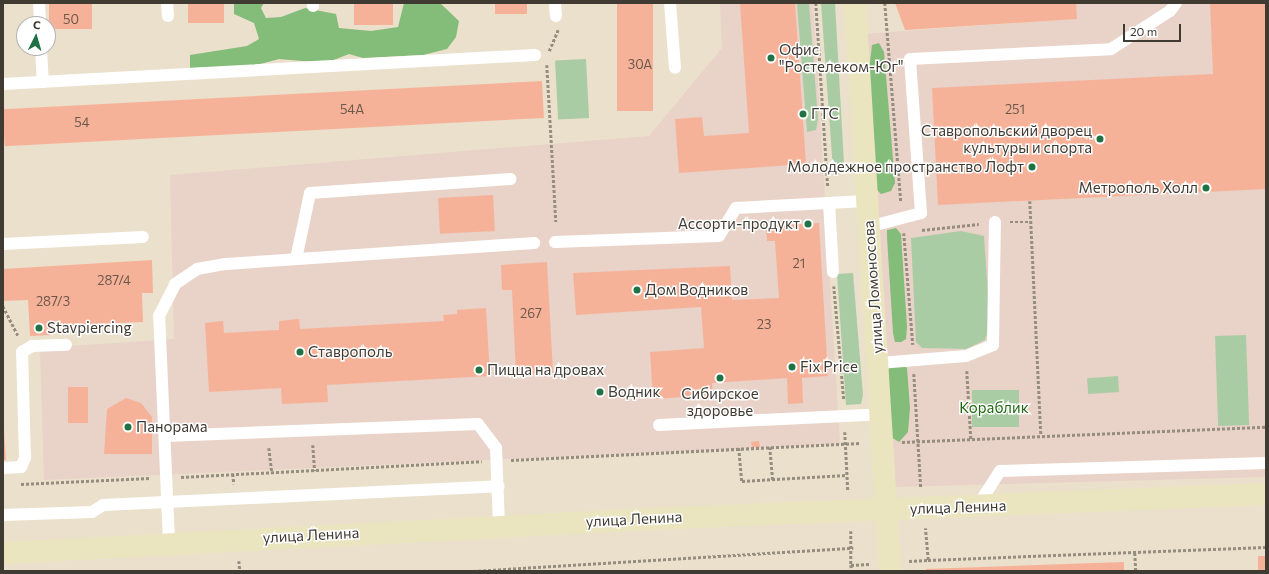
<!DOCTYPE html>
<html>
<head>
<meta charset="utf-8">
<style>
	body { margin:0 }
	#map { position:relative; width:1269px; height:574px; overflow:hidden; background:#ebe0cb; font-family:Commissioner,sans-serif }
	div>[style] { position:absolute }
	.commercial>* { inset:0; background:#e9d2c7 }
	.green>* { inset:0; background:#aacca4; transform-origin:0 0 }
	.forest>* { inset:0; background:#84bc7a }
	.building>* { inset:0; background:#f6b299; transform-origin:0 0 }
	.path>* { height:2.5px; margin-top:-1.25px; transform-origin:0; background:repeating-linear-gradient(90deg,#958d7f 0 3px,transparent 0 5px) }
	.lane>* { height:12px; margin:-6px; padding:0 6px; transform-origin:6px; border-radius:6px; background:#fff }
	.secondary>* { height:22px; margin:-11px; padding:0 11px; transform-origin:11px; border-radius:11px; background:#ebe5bf }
	.dots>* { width:11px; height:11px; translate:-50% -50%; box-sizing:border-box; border:2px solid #fff; border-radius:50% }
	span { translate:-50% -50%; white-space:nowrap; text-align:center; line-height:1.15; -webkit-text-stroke:3px #fff; paint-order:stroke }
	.number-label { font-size:13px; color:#6d594c }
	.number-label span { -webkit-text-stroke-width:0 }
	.poi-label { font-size:15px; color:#3f3b33 }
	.left { translate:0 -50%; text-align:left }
	.right { translate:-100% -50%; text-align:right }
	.street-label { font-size:15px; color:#3f3b33 }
	.park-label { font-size:15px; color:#206911 }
	.frame { position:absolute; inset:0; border:4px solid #3f3b33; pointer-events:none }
	.north { position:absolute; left:16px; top:16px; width:40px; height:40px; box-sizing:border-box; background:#fff; border:1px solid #b2b1ad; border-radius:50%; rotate:5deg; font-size:11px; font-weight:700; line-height:16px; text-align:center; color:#3f3b33 }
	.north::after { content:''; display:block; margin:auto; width:14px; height:18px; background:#207143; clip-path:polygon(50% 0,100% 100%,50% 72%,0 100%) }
	.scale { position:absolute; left:1123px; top:24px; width:58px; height:18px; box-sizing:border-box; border:2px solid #3f3b33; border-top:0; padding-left:5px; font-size:12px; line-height:14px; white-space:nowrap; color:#3f3b33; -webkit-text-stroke:3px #fff; paint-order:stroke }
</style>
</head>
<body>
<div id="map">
	<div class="commercial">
		<i style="clip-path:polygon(720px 3px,813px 3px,840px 444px,44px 480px,40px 348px,174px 339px,170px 175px,649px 136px,722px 48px)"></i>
		<i style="clip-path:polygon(1076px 3px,1266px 3px,1266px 477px,896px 487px,890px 479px,862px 34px,1076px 19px)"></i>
	</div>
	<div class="green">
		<i style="clip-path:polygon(797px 3px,809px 3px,818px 119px,816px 130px,807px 132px)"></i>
		<i style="clip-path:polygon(821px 3px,835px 3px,844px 164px,837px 171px,833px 170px)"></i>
		<i style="left:586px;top:59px;width:59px;height:31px;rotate:87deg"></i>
		<i style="clip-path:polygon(961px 231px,984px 236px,990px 323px,985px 340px,966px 349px,922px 348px,916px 342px,911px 238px)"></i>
		<i style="clip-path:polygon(853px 273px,863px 395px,861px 404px,846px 405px,837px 274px)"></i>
		<i style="left:1246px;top:335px;width:90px;height:31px;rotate:88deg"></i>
		<i style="left:1118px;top:376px;width:16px;height:31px;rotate:86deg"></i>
		<i style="left:972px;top:390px;width:47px;height:37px"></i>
	</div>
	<div class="forest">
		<i style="clip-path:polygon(234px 3px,264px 3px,261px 8px,266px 18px,281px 17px,305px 8px,336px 14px,339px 28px,371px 31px,398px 27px,404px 3px,440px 3px,459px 21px,456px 37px,447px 49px,423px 55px,363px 58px,349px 54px,326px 63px,279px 59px,253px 66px,190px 68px,190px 55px,247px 46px,259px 39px,254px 23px,234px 14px)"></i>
		<i style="clip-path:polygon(879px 43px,884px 52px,895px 183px,891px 191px,881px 194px,876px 189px,868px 79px,872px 45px)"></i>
		<i style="clip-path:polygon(896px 228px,901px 234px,907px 327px,906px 339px,901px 342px,895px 342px,893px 333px,887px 237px,887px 230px)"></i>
		<i style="clip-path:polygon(902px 364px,907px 368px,910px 408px,908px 432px,899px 442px,891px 437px,887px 376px,889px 366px)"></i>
	</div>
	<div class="building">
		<i style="left:49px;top:3px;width:43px;height:26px"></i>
		<i style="left:188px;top:3px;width:36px;height:20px"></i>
		<i style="left:354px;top:3px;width:39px;height:22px"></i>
		<i style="left:495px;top:3px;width:32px;height:11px"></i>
		<i style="left:617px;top:3px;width:36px;height:108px"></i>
		<i style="clip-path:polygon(740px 3px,795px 3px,806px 164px,679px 173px,675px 119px,702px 117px,704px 136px,749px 133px)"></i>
		<i style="clip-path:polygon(895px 3px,1076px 3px,1077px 19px,905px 30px)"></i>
		<i style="clip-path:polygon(1210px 3px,1266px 3px,1266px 189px,938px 205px,932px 88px,1213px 74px)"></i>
		<i style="left:542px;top:81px;width:37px;height:540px;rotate:87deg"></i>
		<i style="left:493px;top:195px;width:36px;height:55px;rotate:87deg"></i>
		<i style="clip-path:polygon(819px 223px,828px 376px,802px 378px,803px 403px,788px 404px,787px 378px,712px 383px,713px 395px,653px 399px,650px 352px,704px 348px,701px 307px,576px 315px,573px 273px,730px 266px,732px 300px,779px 298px,775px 241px,767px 241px,766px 226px)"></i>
		<i style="clip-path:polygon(152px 260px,153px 293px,142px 293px,143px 322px,50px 326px,50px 335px,30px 336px,28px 300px,3px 301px,3px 269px)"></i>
		<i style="clip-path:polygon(547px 262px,553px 373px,516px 375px,512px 290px,502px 290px,501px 265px)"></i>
		<i style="clip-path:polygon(486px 308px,490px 376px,327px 385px,328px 402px,282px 404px,281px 388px,209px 392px,205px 323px,223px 321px,224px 333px,279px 330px,279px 321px,299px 319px,300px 329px,444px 321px,443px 315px,457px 314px,457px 310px)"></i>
		<i style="left:68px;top:387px;width:20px;height:36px"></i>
		<i style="clip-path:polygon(126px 398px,141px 403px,152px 417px,152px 454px,104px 454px,107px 409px)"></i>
		<i style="clip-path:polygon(3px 414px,6px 460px,3px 460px)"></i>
		<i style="clip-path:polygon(759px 441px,760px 447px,752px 447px,751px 442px)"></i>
		<i style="left:1258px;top:556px;width:8px;height:15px"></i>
		<i style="clip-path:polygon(1124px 562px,1124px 571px,926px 571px,926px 569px)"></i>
	</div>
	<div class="path">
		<i style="left:816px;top:3px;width:185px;rotate:86.3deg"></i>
		<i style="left:885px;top:3px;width:200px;rotate:85.4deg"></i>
		<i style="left:549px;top:51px;width:23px;rotate:-67deg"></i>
		<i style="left:547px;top:65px;width:157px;rotate:86.7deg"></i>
		<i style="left:1030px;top:201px;width:235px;rotate:87.3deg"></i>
		<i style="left:1010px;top:222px;width:21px"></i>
		<i style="left:922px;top:230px;width:57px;rotate:-6deg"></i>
		<i style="left:904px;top:233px;width:112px;rotate:85.4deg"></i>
		<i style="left:834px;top:286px;width:115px;rotate:85deg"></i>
		<i style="left:3px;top:306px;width:35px;rotate:63deg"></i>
		<i style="left:967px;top:371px;width:68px;rotate:86.6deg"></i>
		<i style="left:914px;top:374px;width:113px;rotate:86.5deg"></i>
		<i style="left:845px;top:432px;width:59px;rotate:87.1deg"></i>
		<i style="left:902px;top:442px;width:364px;rotate:-2.4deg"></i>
		<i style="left:313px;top:445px;width:26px;rotate:86deg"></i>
		<i style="left:770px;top:447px;width:33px;rotate:85deg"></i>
		<i style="left:269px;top:448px;width:25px;rotate:83deg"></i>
		<i style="left:739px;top:448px;width:33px;rotate:85deg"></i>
		<i style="left:742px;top:481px;width:105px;rotate:-3.3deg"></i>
		<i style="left:511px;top:460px;width:350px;rotate:-2.8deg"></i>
		<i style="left:233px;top:474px;width:10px;rotate:84deg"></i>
		<i style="left:181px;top:477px;width:301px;rotate:-3deg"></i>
		<i style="left:21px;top:484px;width:129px;rotate:-2.7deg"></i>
		<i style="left:851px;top:531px;width:34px;rotate:90deg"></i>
		<i style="left:851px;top:565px;width:18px;rotate:-3deg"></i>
		<i style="left:1135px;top:553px;width:18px;rotate:87deg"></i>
		<i style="left:928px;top:560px;width:338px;rotate:-2.2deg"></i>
		<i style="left:239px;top:561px;width:10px;rotate:84deg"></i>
		<i style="left:909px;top:561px;width:19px;rotate:-3deg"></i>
		<i style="left:928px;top:560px;width:32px;rotate:-95deg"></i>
		<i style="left:851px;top:565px;width:6px;rotate:81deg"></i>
		<i style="left:473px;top:571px;width:381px;rotate:-3.5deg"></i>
	</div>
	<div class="lane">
		<i style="left:39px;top:3px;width:21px;rotate:87deg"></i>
		<i style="left:167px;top:3px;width:13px;rotate:86deg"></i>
		<i style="left:313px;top:3px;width:3px;rotate:90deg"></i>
		<i style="left:555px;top:3px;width:13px;rotate:86deg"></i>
		<i style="left:670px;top:3px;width:65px;rotate:85.6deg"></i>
		<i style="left:41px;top:48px;width:34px;rotate:87deg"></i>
		<i style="left:3px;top:84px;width:533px;rotate:-3.12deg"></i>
		<i style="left:829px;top:203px;width:69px;rotate:86.7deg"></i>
		<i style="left:868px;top:227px;width:55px;rotate:-14.8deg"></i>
		<i style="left:921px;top:213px;width:154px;rotate:-94.1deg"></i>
		<i style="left:910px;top:59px;width:201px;rotate:-2.8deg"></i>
		<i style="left:1111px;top:49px;width:70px;rotate:-32.8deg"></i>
		<i style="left:1170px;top:11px;width:10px;rotate:-53deg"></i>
		<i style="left:555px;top:242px;width:164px;rotate:-2.1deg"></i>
		<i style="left:719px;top:236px;width:33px;rotate:-59deg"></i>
		<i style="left:736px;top:208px;width:130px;rotate:-3.1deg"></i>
		<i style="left:3px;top:244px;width:140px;rotate:-2.9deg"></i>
		<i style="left:296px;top:259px;width:67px;rotate:-78deg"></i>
		<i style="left:310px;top:193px;width:201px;rotate:-4deg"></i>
		<i style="left:879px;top:363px;width:87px;rotate:-4.6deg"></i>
		<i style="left:966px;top:356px;width:29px;rotate:-22deg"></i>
		<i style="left:993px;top:345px;width:123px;rotate:-89.1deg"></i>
		<i style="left:659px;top:425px;width:222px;rotate:-2.8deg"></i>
		<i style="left:166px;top:436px;width:312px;rotate:-2.2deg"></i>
		<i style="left:478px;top:424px;width:30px;rotate:53deg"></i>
		<i style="left:496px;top:448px;width:78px;rotate:87.8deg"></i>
		<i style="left:3px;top:468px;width:18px;rotate:-3deg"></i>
		<i style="left:21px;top:467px;width:10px;rotate:-66deg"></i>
		<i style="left:25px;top:458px;width:106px;rotate:-91.6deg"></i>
		<i style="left:22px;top:352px;width:12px;rotate:-31deg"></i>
		<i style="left:32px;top:346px;width:34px;rotate:-2deg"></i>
		<i style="left:977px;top:507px;width:43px;rotate:-57.4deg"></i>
		<i style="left:1000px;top:471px;width:266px;rotate:-1.7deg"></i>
		<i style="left:3px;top:515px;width:89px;rotate:-1.9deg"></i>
		<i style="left:92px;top:512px;width:13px;rotate:-32deg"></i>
		<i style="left:103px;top:505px;width:396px;rotate:-2.7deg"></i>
		<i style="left:169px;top:542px;width:226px;rotate:-92.5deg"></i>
		<i style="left:159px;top:316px;width:36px;rotate:-63deg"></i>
		<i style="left:175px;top:284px;width:27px;rotate:-34deg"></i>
		<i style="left:197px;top:269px;width:29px;rotate:-10deg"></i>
		<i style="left:226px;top:264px;width:309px;rotate:-3.9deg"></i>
	</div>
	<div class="secondary">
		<i style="left:855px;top:3px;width:569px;rotate:86.47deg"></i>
		<i style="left:3px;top:553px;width:669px;rotate:-3deg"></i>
		<i style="left:671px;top:518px;width:595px;rotate:-2.31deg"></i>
	</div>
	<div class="dots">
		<i style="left:771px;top:58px;background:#207143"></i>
		<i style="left:803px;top:114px;background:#207143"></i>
		<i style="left:1100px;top:139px;background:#207143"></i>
		<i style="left:1032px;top:167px;background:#207143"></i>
		<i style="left:1206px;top:188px;background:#207143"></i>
		<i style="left:808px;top:224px;background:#207143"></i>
		<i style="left:637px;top:290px;background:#207143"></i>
		<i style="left:39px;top:328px;background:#207143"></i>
		<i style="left:300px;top:352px;background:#207143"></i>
		<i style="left:792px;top:367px;background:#207143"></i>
		<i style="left:479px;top:370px;background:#207143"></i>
		<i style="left:720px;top:378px;background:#207143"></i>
		<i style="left:600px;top:392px;background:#207143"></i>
		<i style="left:128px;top:427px;background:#207143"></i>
	</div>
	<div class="number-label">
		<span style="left:71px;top:19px">50</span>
		<span style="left:640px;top:64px">30А</span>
		<span style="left:352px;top:109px">54А</span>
		<span style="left:1015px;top:109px">251</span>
		<span style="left:82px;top:122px">54</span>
		<span style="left:799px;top:263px">21</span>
		<span style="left:114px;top:280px">287/4</span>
		<span style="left:53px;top:301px">287/3</span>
		<span style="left:531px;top:313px">267</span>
		<span style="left:764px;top:324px">23</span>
	</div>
	<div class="poi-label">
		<span class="left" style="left:779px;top:58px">Офис<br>"Ростелеком-Юг"</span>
		<span class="left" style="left:811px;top:114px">ГТС</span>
		<span class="right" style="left:1092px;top:139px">Ставропольский дворец<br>культуры и спорта</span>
		<span class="right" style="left:1024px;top:167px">Молодежное пространство Лофт</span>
		<span class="right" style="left:1198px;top:188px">Метрополь Холл</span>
		<span class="right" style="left:800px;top:224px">Ассорти-продукт</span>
		<span class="left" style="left:645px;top:290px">Дом Водников</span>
		<span class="left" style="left:47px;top:328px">Stavpiercing</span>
		<span class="left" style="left:308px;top:352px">Ставрополь</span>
		<span class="left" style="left:800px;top:367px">Fix Price</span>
		<span class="left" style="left:487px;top:370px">Пицца на дровах</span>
		<span class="left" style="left:608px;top:392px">Водник</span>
		<span style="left:720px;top:402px">Сибирское<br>здоровье</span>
		<span class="left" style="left:136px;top:427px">Панорама</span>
	</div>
	<div class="street-label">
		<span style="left:873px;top:287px;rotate:-94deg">улица Ломоносова</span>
		<span style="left:958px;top:507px;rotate:-2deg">улица Ленина</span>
		<span style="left:634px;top:519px;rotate:-3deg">улица Ленина</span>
		<span style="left:311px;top:535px;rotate:-3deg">улица Ленина</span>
	</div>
	<div class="park-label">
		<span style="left:994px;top:408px">Кораблик</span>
	</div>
	<div class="frame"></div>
	<div class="north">С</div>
	<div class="scale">20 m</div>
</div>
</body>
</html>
